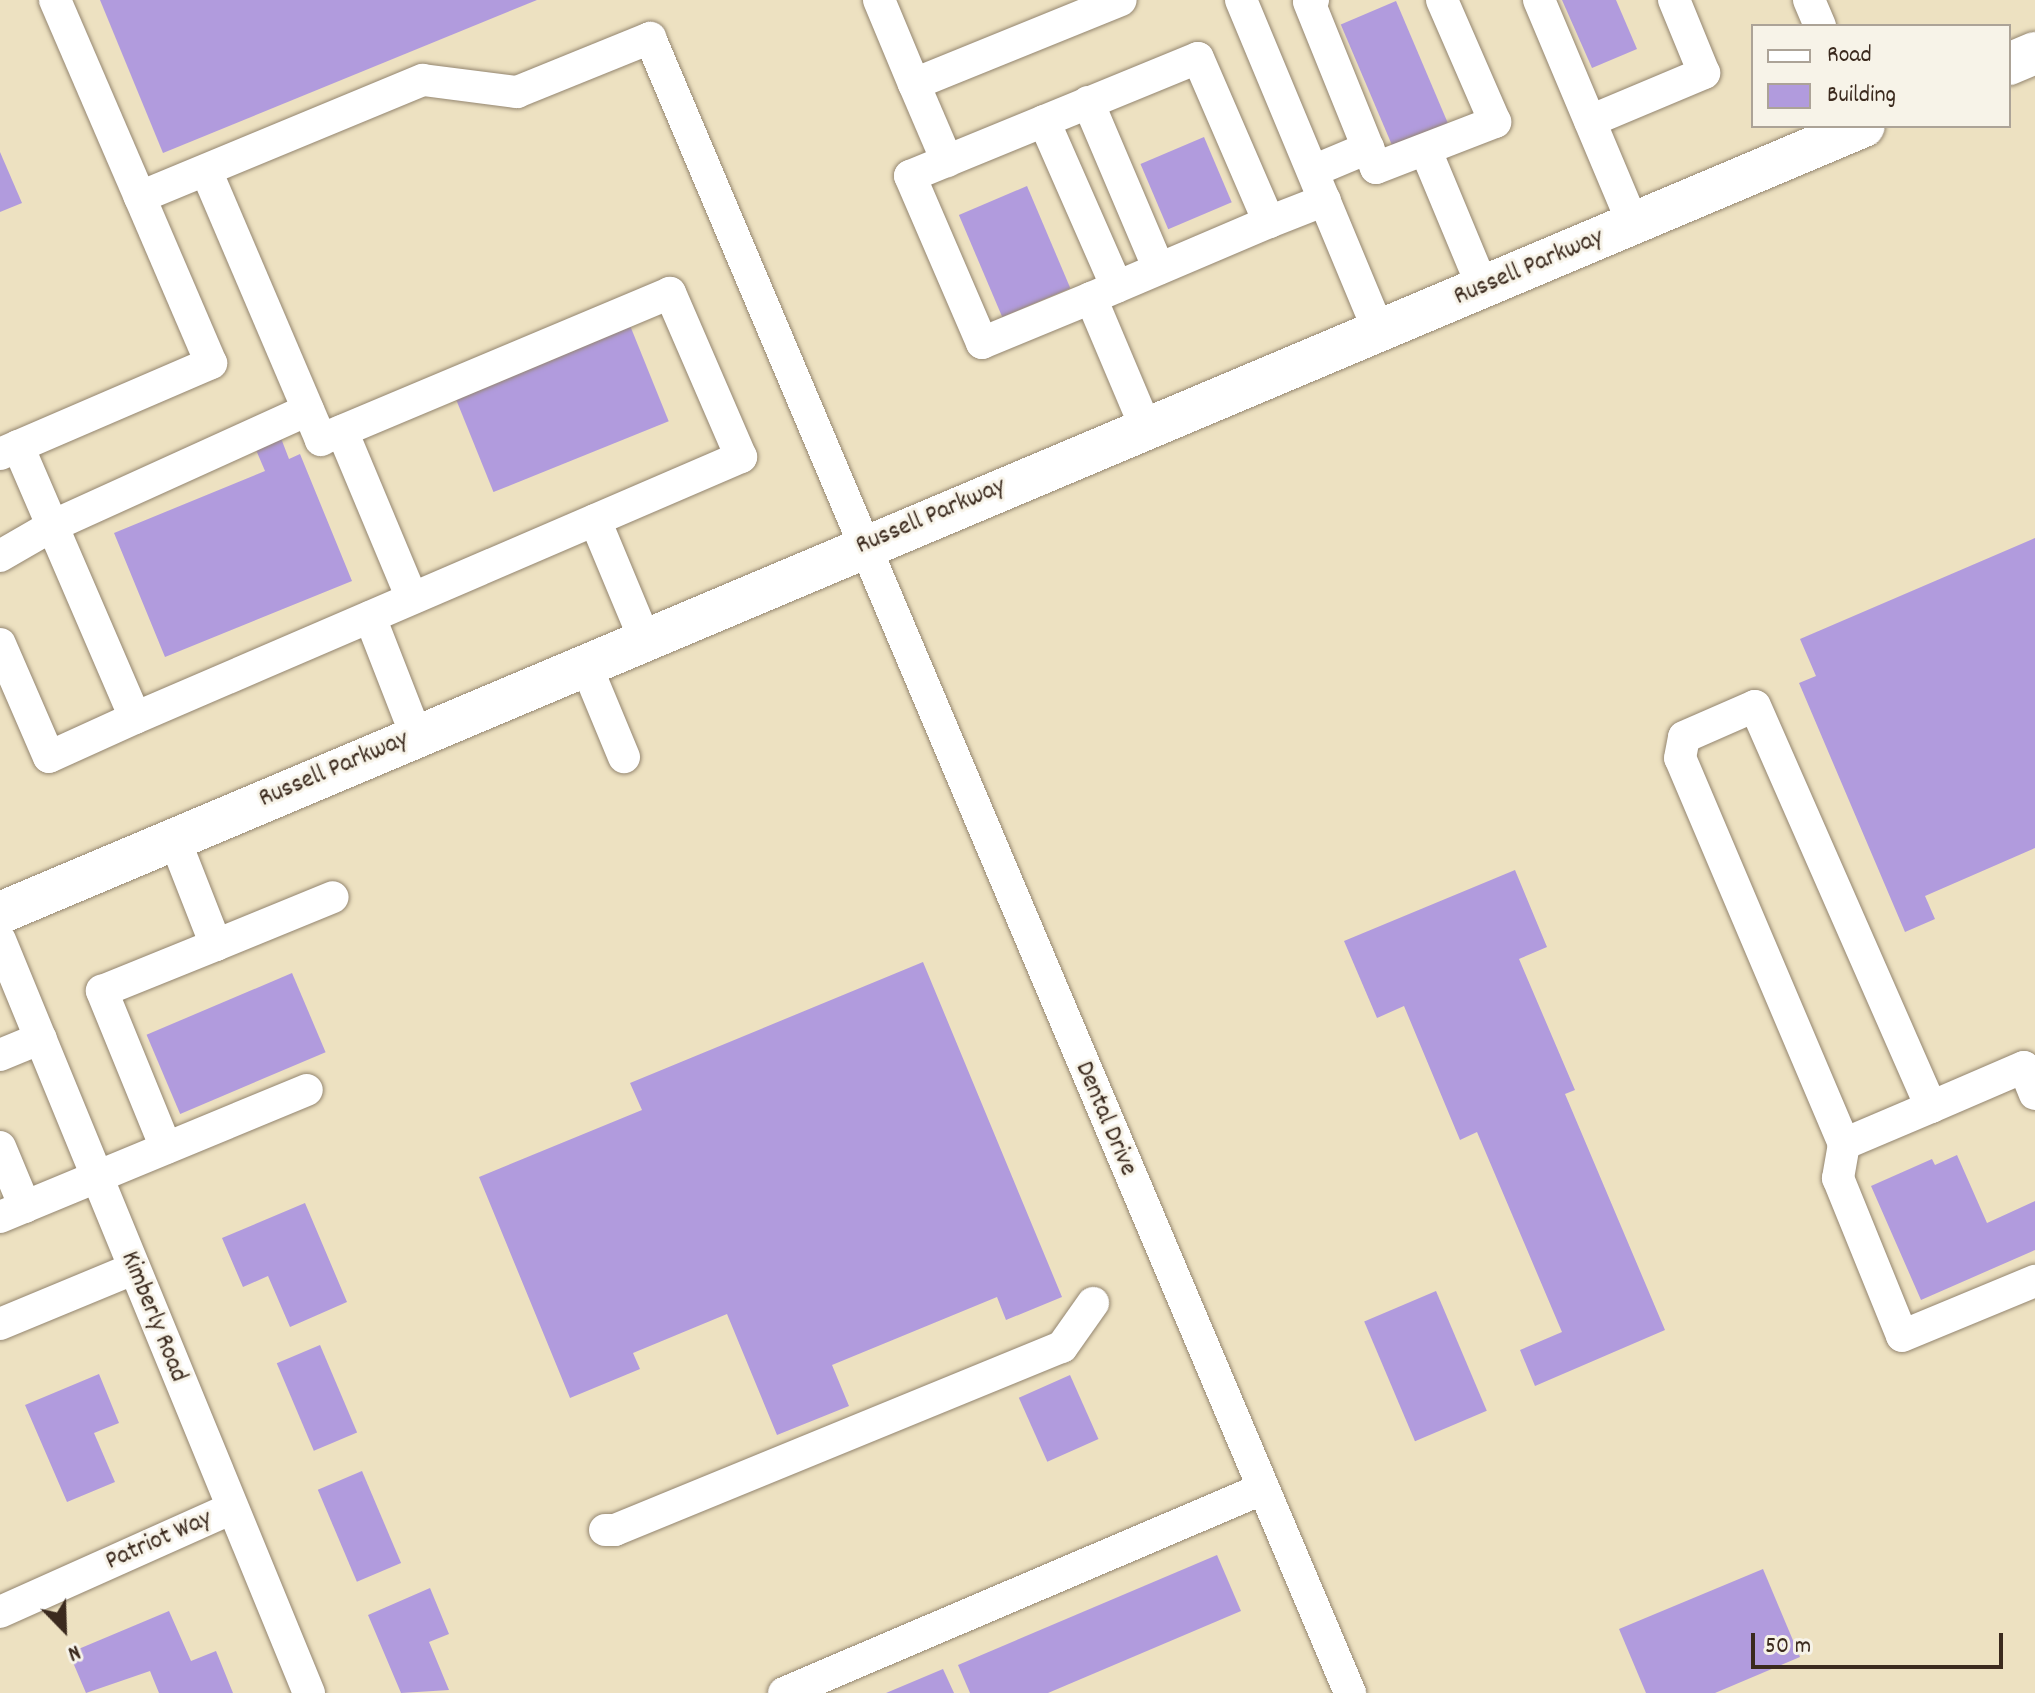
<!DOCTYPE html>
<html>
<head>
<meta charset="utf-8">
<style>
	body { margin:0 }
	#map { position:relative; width:2035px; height:1693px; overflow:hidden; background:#ede1c1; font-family:Dekko,sans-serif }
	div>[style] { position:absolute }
	.building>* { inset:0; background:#b19bdd; transform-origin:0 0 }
	.roads { filter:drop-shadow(0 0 2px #948670) drop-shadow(0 0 2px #948670) }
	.minor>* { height:32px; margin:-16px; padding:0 16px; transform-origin:16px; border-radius:16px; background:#fff }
	.major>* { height:42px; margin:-21px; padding:0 21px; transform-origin:21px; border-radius:21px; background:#fff }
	span { translate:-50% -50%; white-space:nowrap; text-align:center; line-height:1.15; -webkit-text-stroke:6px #f7f3e8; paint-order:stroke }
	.street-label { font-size:26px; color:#3b2a1e }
	.legend { position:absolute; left:1751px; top:24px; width:260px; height:104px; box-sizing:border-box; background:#f7f3e8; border:2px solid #aca397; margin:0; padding:10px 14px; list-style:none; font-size:24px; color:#3b2a1e }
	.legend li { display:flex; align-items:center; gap:16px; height:40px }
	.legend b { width:40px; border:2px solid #aca397 }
	.north { position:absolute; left:24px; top:1589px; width:80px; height:80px; -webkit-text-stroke:6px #f7f3e8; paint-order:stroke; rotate:157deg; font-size:22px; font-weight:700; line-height:32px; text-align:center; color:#3b2a1e }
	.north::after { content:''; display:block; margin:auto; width:28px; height:36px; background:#3b2a1e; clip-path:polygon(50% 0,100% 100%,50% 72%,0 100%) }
	.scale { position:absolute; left:1751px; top:1633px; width:252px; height:36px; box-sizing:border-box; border:4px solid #3b2a1e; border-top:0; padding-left:10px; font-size:24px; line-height:28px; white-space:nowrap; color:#3b2a1e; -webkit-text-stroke:6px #f7f3e8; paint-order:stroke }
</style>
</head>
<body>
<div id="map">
	<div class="building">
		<i style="clip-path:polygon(100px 0,537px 0,163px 153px)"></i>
		<i style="clip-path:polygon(1562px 0,1616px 0,1637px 49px,1592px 68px)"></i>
		<i style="left:1396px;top:1px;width:134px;height:60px;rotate:67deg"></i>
		<i style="left:1204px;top:137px;width:71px;height:69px;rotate:67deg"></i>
		<i style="clip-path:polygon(0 152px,22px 203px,0 212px)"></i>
		<i style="left:1027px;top:186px;width:111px;height:74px;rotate:67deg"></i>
		<i style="left:629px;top:323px;width:106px;height:189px;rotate:68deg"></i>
		<i style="clip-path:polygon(279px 433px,289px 459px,300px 454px,352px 581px,165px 657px,114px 533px,265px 471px,253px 443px)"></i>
		<i style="clip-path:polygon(2035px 538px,2035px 848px,1925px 896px,1935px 919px,1905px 932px,1799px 683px,1816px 676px,1800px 639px)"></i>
		<i style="clip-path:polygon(1515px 870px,1547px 947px,1519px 959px,1575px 1090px,1565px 1094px,1665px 1330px,1535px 1386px,1520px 1350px,1562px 1332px,1477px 1132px,1460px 1140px,1404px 1006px,1377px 1018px,1344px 941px)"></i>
		<i style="clip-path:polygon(923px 962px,1062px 1297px,1006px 1320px,997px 1297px,832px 1365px,849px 1406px,777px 1435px,727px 1314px,633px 1353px,640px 1369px,570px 1398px,479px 1177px,642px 1110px,630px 1083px)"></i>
		<i style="left:292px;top:973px;width:86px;height:158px;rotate:67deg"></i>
		<i style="clip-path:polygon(1957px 1155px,1987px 1223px,2035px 1201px,2035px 1250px,1921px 1300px,1871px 1186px,1932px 1159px,1935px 1165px)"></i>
		<i style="clip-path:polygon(305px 1203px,347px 1302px,290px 1327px,268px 1276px,243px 1287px,222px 1238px)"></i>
		<i style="left:1436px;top:1291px;width:130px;height:78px;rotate:67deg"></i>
		<i style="left:320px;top:1345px;width:95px;height:47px;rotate:67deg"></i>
		<i style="clip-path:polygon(99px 1374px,119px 1423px,94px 1433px,115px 1482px,67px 1502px,25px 1405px)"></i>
		<i style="left:1070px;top:1375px;width:70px;height:56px;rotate:66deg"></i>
		<i style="left:362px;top:1471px;width:100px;height:48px;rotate:67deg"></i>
		<i style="clip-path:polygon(1217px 1555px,1241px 1611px,1048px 1693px,970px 1693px,958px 1665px)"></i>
		<i style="clip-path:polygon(1763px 1569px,1800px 1657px,1715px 1693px,1646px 1693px,1619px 1629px)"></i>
		<i style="clip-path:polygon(430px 1588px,449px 1634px,429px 1642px,449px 1690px,401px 1693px,368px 1615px)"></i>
		<i style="clip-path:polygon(169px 1611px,191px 1661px,216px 1651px,233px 1693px,159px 1693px,150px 1671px,86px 1693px,69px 1653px)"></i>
		<i style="clip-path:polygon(943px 1669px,954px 1693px,886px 1693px)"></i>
	</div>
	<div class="roads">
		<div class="minor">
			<i style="left:55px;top:0;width:215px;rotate:66.7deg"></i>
			<i style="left:879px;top:0;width:91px;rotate:67.4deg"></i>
			<i style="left:914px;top:84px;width:223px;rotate:-22.1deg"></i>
			<i style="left:1241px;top:0;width:359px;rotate:67.4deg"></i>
			<i style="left:1313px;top:0;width:4px;rotate:153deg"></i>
			<i style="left:1309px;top:2px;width:179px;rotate:68deg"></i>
			<i style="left:1376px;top:168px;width:128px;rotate:-21.1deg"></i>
			<i style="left:1495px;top:122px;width:133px;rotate:-113.5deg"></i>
			<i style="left:1539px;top:0;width:243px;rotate:67.2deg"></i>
			<i style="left:1809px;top:0;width:28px;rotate:67deg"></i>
			<i style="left:914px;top:84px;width:84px;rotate:66.8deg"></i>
			<i style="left:1088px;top:102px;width:181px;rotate:67deg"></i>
			<i style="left:1044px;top:121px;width:181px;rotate:66.3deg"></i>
			<i style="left:1590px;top:121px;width:124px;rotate:-22.8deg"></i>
			<i style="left:1704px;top:73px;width:79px;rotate:-112.3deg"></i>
			<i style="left:1426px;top:151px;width:148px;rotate:67.4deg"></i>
			<i style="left:1313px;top:171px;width:60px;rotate:-22.7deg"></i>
			<i style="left:1269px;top:222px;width:60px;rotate:-21.4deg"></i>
			<i style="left:1091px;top:298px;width:118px;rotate:157.6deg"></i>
			<i style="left:982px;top:343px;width:182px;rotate:-113.3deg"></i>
			<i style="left:910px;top:176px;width:311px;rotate:-22.3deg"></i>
			<i style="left:1198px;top:58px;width:179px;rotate:66.6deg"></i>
			<i style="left:1269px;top:222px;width:194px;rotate:156.9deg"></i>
			<i style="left:1091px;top:298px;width:141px;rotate:67.1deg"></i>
			<i style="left:342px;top:431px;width:181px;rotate:67.3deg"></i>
			<i style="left:18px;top:446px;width:296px;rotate:66.7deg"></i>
			<i style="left:135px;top:718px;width:660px;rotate:-23.3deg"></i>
			<i style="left:741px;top:457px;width:179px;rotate:-113.4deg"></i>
			<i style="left:670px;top:293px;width:379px;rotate:157.2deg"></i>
			<i style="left:321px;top:440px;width:293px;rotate:-113.1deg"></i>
			<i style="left:0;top:454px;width:230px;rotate:-23.3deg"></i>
			<i style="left:211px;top:363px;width:181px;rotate:-113.2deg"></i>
			<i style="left:140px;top:197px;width:306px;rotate:-22.5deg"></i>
			<i style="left:423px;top:80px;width:95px;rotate:7.3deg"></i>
			<i style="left:517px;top:92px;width:144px;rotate:-22.1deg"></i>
			<i style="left:650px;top:38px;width:1797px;rotate:67.07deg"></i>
			<i style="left:595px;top:520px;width:128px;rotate:67.4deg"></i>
			<i style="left:0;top:556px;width:60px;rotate:-30deg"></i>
			<i style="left:52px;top:526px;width:281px;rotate:-24.4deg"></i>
			<i style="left:370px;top:617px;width:127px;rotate:68.7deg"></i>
			<i style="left:0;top:644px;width:123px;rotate:66.6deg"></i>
			<i style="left:49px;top:757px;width:94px;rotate:-24.4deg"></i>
			<i style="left:585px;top:663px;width:102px;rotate:67.5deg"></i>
			<i style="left:174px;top:838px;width:115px;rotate:68.6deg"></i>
			<i style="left:216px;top:945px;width:126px;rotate:-22.3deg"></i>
			<i style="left:0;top:940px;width:814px;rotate:67.69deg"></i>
			<i style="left:0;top:1055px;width:44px;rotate:-22.5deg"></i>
			<i style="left:1931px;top:1107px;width:95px;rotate:157deg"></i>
			<i style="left:1844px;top:1144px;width:419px;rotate:-113deg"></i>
			<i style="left:1680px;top:758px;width:21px;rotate:-79deg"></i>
			<i style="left:1684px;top:737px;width:77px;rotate:-23.6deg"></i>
			<i style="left:1755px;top:706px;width:438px;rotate:66.3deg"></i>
			<i style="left:1931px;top:1107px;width:101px;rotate:-23.3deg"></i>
			<i style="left:2024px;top:1067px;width:29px;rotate:68deg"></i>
			<i style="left:1844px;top:1144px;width:35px;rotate:100deg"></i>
			<i style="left:1838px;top:1178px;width:170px;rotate:67.9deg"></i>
			<i style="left:1902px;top:1336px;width:144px;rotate:-22.5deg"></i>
			<i style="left:0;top:1147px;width:65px;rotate:67.4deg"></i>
			<i style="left:166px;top:1148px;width:170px;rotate:-112.2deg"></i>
			<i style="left:102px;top:991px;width:123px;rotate:-22deg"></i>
			<i style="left:0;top:1217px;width:332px;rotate:-22.5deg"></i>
			<i style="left:0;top:1324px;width:144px;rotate:-22.5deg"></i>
			<i style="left:605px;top:1530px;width:10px"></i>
			<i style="left:615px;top:1530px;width:483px;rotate:-22.3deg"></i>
			<i style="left:1062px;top:1347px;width:54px;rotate:-54.8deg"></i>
			<i style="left:0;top:1612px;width:252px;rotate:-24.1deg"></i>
			<i style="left:784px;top:1693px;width:520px;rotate:-23.11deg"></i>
		</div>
		<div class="major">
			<i style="left:2009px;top:64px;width:28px;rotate:-23deg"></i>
			<i style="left:0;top:913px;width:2023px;rotate:-22.89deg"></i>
		</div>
	</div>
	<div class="street-label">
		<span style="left:1529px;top:268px;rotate:-23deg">Russell Parkway</span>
		<span style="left:931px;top:517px;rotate:-23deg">Russell Parkway</span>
		<span style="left:334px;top:770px;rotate:-23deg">Russell Parkway</span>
		<span style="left:1105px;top:1119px;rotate:67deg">Dental Drive</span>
		<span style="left:153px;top:1317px;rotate:68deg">Kimberly Road</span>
		<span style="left:159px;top:1541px;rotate:-24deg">Patriot Way</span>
	</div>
	<ul class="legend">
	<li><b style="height:10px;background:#fff"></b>Road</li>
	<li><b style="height:22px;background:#b19bdd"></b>Building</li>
	</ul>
	<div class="north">N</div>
	<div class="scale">50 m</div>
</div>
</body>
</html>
